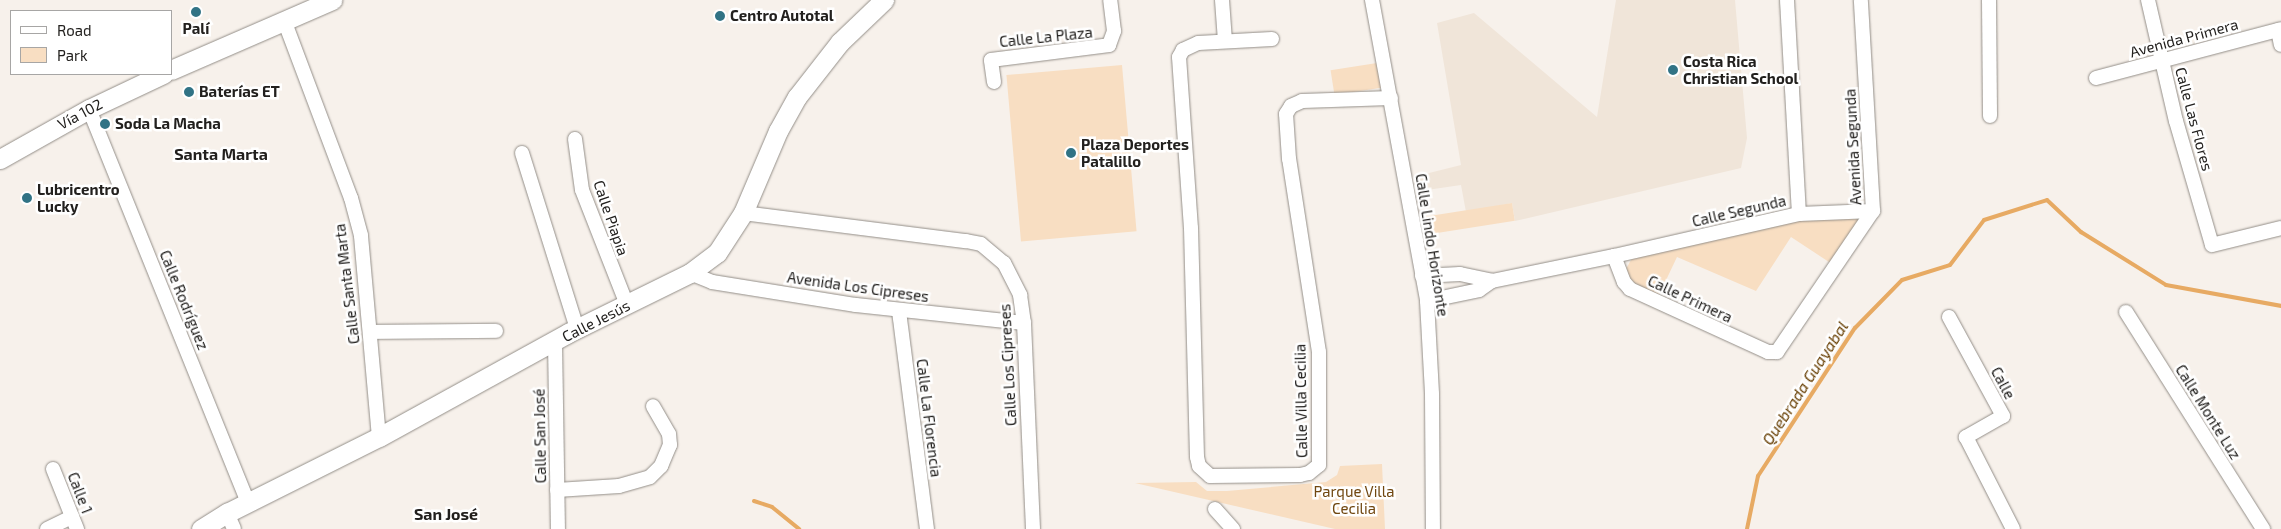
<!DOCTYPE html>
<html>
<head>
<meta charset="utf-8">
<style>
	body { margin:0 }
	#map { position:relative; width:2281px; height:529px; overflow:hidden; background:#f7f1eb; font-family:"Exo 2",sans-serif }
	div>[style] { position:absolute }
	.built>* { inset:0; background:#f0e5d9 }
	.green>* { inset:0; background:#f8dec2; transform-origin:0 0 }
	.stream>* { height:4px; margin:-2px; padding:0 2px; transform-origin:2px; border-radius:2px; background:#e7aa63 }
	.roads { filter:drop-shadow(0 0 1px #938e88) drop-shadow(0 0 1px #938e88) }
	.street>* { height:14px; margin:-7px; padding:0 7px; transform-origin:7px; border-radius:7px; background:#fff }
	.secondary>* { height:19px; margin:-9.5px; padding:0 9.5px; transform-origin:9.5px; border-radius:9.5px; background:#fff }
	.dots>* { width:14px; height:14px; translate:-50% -50%; box-sizing:border-box; border:2px solid #fff; border-radius:50% }
	span { translate:-50% -50%; white-space:nowrap; text-align:center; line-height:1.15; -webkit-text-stroke:5px #fff; paint-order:stroke }
	.poi-label { font-size:15px; color:#22201e; font-weight:700 }
	.left { translate:0 -50%; text-align:left }
	.street-label { font-size:15px; color:#22201e }
	.park-label { font-size:15px; color:#704710 }
	.neighbourhood-label { font-size:16px; color:#22201e; font-weight:700 }
	.water-label { font-size:16px; color:#6a4207; font-style:italic }
	.legend { position:absolute; left:10px; top:10px; width:162px; height:65px; box-sizing:border-box; background:#fff; border:1px solid #a7a6a5; margin:0; padding:6px 9px; list-style:none; font-size:15px; color:#22201e }
	.legend li { display:flex; align-items:center; gap:10px; height:25px }
	.legend b { width:25px; border:1px solid #a7a6a5 }
</style>
</head>
<body>
<div id="map">
	<div class="built">
		<i style="clip-path:polygon(1616px 0,1735px 0,1747px 138px,1741px 168px,1515px 221px,1512px 203px,1466px 212px,1461px 185px,1420px 191px,1417px 176px,1461px 165px,1437px 23px,1474px 13px,1597px 117px)"></i>
	</div>
	<div class="green">
		<i style="left:1377px;top:63px;width:25px;height:47px;rotate:81deg"></i>
		<i style="left:1122px;top:65px;width:167px;height:116px;rotate:85deg"></i>
		<i style="left:1512px;top:203px;width:18px;height:90px;rotate:81deg"></i>
		<i style="clip-path:polygon(1862px 218px,1832px 264px,1791px 237px,1756px 291px,1677px 257px,1659px 295px,1632px 284px,1625px 271px,1632px 258px,1791px 221px)"></i>
		<i style="clip-path:polygon(1382px 464px,1385px 529px,1335px 529px,1135px 483px,1196px 482px,1207px 491px,1227px 491px,1326px 482px,1337px 475px,1340px 466px)"></i>
	</div>
	<div class="stream">
		<i style="left:754px;top:501px;width:19px;rotate:18deg"></i>
		<i style="left:772px;top:507px;width:35px;rotate:39deg"></i>
		<i style="left:1747px;top:529px;width:54px;rotate:-78.3deg"></i>
		<i style="left:1758px;top:476px;width:177px;rotate:-56.8deg"></i>
		<i style="left:1855px;top:328px;width:67px;rotate:-45.6deg"></i>
		<i style="left:1902px;top:280px;width:50px;rotate:-17.4deg"></i>
		<i style="left:1950px;top:265px;width:56px;rotate:-52.9deg"></i>
		<i style="left:1984px;top:220px;width:66px;rotate:-17.6deg"></i>
		<i style="left:2047px;top:200px;width:47px;rotate:43.3deg"></i>
		<i style="left:2081px;top:232px;width:100px;rotate:31.9deg"></i>
		<i style="left:2166px;top:285px;width:117px;rotate:10.3deg"></i>
	</div>
	<div class="roads">
		<div class="street">
			<i style="left:1222px;top:0;width:41px;rotate:85.8deg"></i>
			<i style="left:1372px;top:0;width:306px;rotate:79.6deg"></i>
			<i style="left:1427px;top:301px;width:93px;rotate:86.9deg"></i>
			<i style="left:1432px;top:394px;width:135px;rotate:89.6deg"></i>
			<i style="left:1787px;top:0;width:214px;rotate:86.8deg"></i>
			<i style="left:1989px;top:0;width:116px;rotate:89.5deg"></i>
			<i style="left:2148px;top:0;width:124px;rotate:77deg"></i>
			<i style="left:2176px;top:121px;width:129px;rotate:73.8deg"></i>
			<i style="left:2212px;top:245px;width:71px;rotate:-13.8deg"></i>
			<i style="left:284px;top:20px;width:190px;rotate:69.4deg"></i>
			<i style="left:351px;top:198px;width:39px;rotate:75deg"></i>
			<i style="left:361px;top:236px;width:202px;rotate:84.9deg"></i>
			<i style="left:2278px;top:30px;width:15px;rotate:79deg"></i>
			<i style="left:1272px;top:39px;width:74px;rotate:176.9deg"></i>
			<i style="left:1198px;top:43px;width:17px;rotate:155deg"></i>
			<i style="left:1183px;top:50px;width:8px;rotate:120deg"></i>
			<i style="left:1179px;top:57px;width:171px;rotate:86deg"></i>
			<i style="left:1191px;top:228px;width:229px;rotate:88.5deg"></i>
			<i style="left:1197px;top:457px;width:9px;rotate:77deg"></i>
			<i style="left:1199px;top:466px;width:15px;rotate:42deg"></i>
			<i style="left:1210px;top:476px;width:90px;rotate:-0.6deg"></i>
			<i style="left:1300px;top:475px;width:9px;rotate:-13deg"></i>
			<i style="left:1309px;top:473px;width:13px;rotate:-39deg"></i>
			<i style="left:1319px;top:465px;width:113px;rotate:-90deg"></i>
			<i style="left:1319px;top:352px;width:195px;rotate:-98.8deg"></i>
			<i style="left:1289px;top:159px;width:45px;rotate:-93.8deg"></i>
			<i style="left:1286px;top:114px;width:9px;rotate:-58deg"></i>
			<i style="left:1291px;top:106px;width:12px;rotate:-24deg"></i>
			<i style="left:1302px;top:101px;width:89px;rotate:-1.9deg"></i>
			<i style="left:2096px;top:78px;width:191px;rotate:-14.8deg"></i>
			<i style="left:994px;top:82px;width:22px;rotate:-98deg"></i>
			<i style="left:991px;top:60px;width:119px;rotate:-7.2deg"></i>
			<i style="left:1109px;top:45px;width:15px;rotate:-70deg"></i>
			<i style="left:1114px;top:31px;width:31px;rotate:-97deg"></i>
			<i style="left:89px;top:109px;width:425px;rotate:68deg"></i>
			<i style="left:575px;top:139px;width:51px;rotate:82.2deg"></i>
			<i style="left:582px;top:190px;width:123px;rotate:68.6deg"></i>
			<i style="left:522px;top:153px;width:184px;rotate:72.6deg"></i>
			<i style="left:743px;top:213px;width:225px;rotate:7.2deg"></i>
			<i style="left:966px;top:241px;width:15px;rotate:11deg"></i>
			<i style="left:981px;top:244px;width:30px;rotate:40deg"></i>
			<i style="left:1004px;top:263px;width:36px;rotate:63deg"></i>
			<i style="left:1020px;top:295px;width:28px;rotate:82deg"></i>
			<i style="left:1024px;top:323px;width:206px;rotate:87.5deg"></i>
			<i style="left:1614px;top:256px;width:190px;rotate:-12.8deg"></i>
			<i style="left:1799px;top:214px;width:74px;rotate:-2.3deg"></i>
			<i style="left:690px;top:273px;width:24px;rotate:22deg"></i>
			<i style="left:712px;top:282px;width:146px;rotate:9.1deg"></i>
			<i style="left:856px;top:305px;width:169px;rotate:6.1deg"></i>
			<i style="left:1422px;top:276px;width:38px;rotate:-3deg"></i>
			<i style="left:1460px;top:274px;width:33px;rotate:12deg"></i>
			<i style="left:1427px;top:301px;width:53px;rotate:-11.9deg"></i>
			<i style="left:1479px;top:290px;width:16px;rotate:-35deg"></i>
			<i style="left:1492px;top:281px;width:125px;rotate:-11.6deg"></i>
			<i style="left:1614px;top:256px;width:28px;rotate:69deg"></i>
			<i style="left:1624px;top:282px;width:9px;rotate:49deg"></i>
			<i style="left:1630px;top:289px;width:152px;rotate:24.5deg"></i>
			<i style="left:1768px;top:352px;width:9px"></i>
			<i style="left:1777px;top:352px;width:171px;rotate:-55.8deg"></i>
			<i style="left:1873px;top:211px;width:211px;rotate:-93.3deg"></i>
			<i style="left:899px;top:311px;width:220px;rotate:82.7deg"></i>
			<i style="left:2126px;top:312px;width:257px;rotate:57.7deg"></i>
			<i style="left:1949px;top:317px;width:113px;rotate:61.4deg"></i>
			<i style="left:2003px;top:416px;width:43px;rotate:150.4deg"></i>
			<i style="left:1966px;top:437px;width:103px;rotate:62.9deg"></i>
			<i style="left:370px;top:332px;width:126px;rotate:-0.5deg"></i>
			<i style="left:555px;top:342px;width:187px;rotate:89.1deg"></i>
			<i style="left:53px;top:469px;width:65px;rotate:68.2deg"></i>
			<i style="left:557px;top:490px;width:62px;rotate:-3.7deg"></i>
			<i style="left:619px;top:486px;width:32px;rotate:-16deg"></i>
			<i style="left:650px;top:477px;width:16px;rotate:-45deg"></i>
			<i style="left:661px;top:466px;width:23px;rotate:-67deg"></i>
			<i style="left:670px;top:445px;width:11px;rotate:-95deg"></i>
			<i style="left:669px;top:434px;width:32px;rotate:-120deg"></i>
			<i style="left:1215px;top:509px;width:27px;rotate:48deg"></i>
			<i style="left:227px;top:513px;width:17px;rotate:66deg"></i>
			<i style="left:47px;top:529px;width:28px;rotate:-26deg"></i>
		</div>
		<div class="secondary">
			<i style="left:171px;top:70px;width:176px;rotate:-23.5deg"></i>
			<i style="left:0;top:159px;width:102px;rotate:-29.3deg"></i>
			<i style="left:89px;top:109px;width:82px;rotate:-25.3deg"></i>
			<i style="left:201px;top:529px;width:31px;rotate:-32deg"></i>
			<i style="left:227px;top:513px;width:170px;rotate:-26.6deg"></i>
			<i style="left:379px;top:437px;width:216px;rotate:-28.8deg"></i>
			<i style="left:568px;top:333px;width:136px;rotate:-26.2deg"></i>
			<i style="left:690px;top:273px;width:34px;rotate:-37deg"></i>
			<i style="left:717px;top:253px;width:48px;rotate:-57deg"></i>
			<i style="left:743px;top:213px;width:89px;rotate:-66.9deg"></i>
			<i style="left:778px;top:131px;width:39px;rotate:-61deg"></i>
			<i style="left:797px;top:97px;width:70px;rotate:-52deg"></i>
			<i style="left:840px;top:42px;width:61px;rotate:-43.7deg"></i>
		</div>
	</div>
	<div class="dots">
		<i style="left:196px;top:12px;background:#317385"></i>
		<i style="left:720px;top:16px;background:#317385"></i>
		<i style="left:1673px;top:70px;background:#317385"></i>
		<i style="left:189px;top:92px;background:#317385"></i>
		<i style="left:105px;top:124px;background:#317385"></i>
		<i style="left:1071px;top:153px;background:#317385"></i>
		<i style="left:27px;top:198px;background:#317385"></i>
	</div>
	<div class="poi-label">
		<span class="left" style="left:730px;top:16px">Centro Autotal</span>
		<span style="left:196px;top:29px">Palí</span>
		<span class="left" style="left:1683px;top:70px">Costa Rica<br>Christian School</span>
		<span class="left" style="left:199px;top:92px">Baterías ET</span>
		<span class="left" style="left:115px;top:124px">Soda La Macha</span>
		<span class="left" style="left:1081px;top:153px">Plaza Deportes<br>Patalillo</span>
		<span class="left" style="left:37px;top:198px">Lubricentro<br>Lucky</span>
	</div>
	<div class="street-label">
		<span style="left:1046px;top:37px;rotate:-6deg">Calle La Plaza</span>
		<span style="left:2184px;top:38px;rotate:-15deg">Avenida Primera</span>
		<span style="left:80px;top:114px;rotate:-28deg">Vía 102</span>
		<span style="left:2194px;top:119px;rotate:75deg">Calle Las Flores</span>
		<span style="left:1853px;top:147px;rotate:-93deg">Avenida Segunda</span>
		<span style="left:1739px;top:211px;rotate:-13deg">Calle Segunda</span>
		<span style="left:611px;top:218px;rotate:71deg">Calle Piapia</span>
		<span style="left:1432px;top:245px;rotate:81deg">Calle Lindo Horizonte</span>
		<span style="left:347px;top:284px;rotate:-97deg">Calle Santa Marta</span>
		<span style="left:858px;top:287px;rotate:8deg">Avenida Los Cipreses</span>
		<span style="left:1690px;top:299px;rotate:25deg">Calle Primera</span>
		<span style="left:184px;top:300px;rotate:68deg">Calle Rodríguez</span>
		<span style="left:596px;top:321px;rotate:-27deg">Calle Jesús</span>
		<span style="left:1008px;top:365px;rotate:-93deg">Calle Los Cipreses</span>
		<span style="left:2003px;top:383px;rotate:62deg">Calle</span>
		<span style="left:1301px;top:401px;rotate:-91deg">Calle Villa Cecilia</span>
		<span style="left:2208px;top:412px;rotate:58deg">Calle Monte Luz</span>
		<span style="left:929px;top:418px;rotate:83deg">Calle La Florencia</span>
		<span style="left:540px;top:436px;rotate:-91deg">Calle San José</span>
		<span style="left:80px;top:493px;rotate:69deg">Calle 1</span>
	</div>
	<div class="park-label">
		<span style="left:1354px;top:500px">Parque Villa<br>Cecilia</span>
	</div>
	<div class="neighbourhood-label">
		<span style="left:221px;top:154px">Santa Marta</span>
		<span style="left:446px;top:514px">San José</span>
	</div>
	<div class="water-label">
		<span style="left:1805px;top:383px;rotate:-57deg">Quebrada Guayabal</span>
	</div>
	<ul class="legend">
	<li><b style="height:6px;background:#fff"></b>Road</li>
	<li><b style="height:14px;background:#f8dec2"></b>Park</li>
	</ul>
</div>
</body>
</html>
